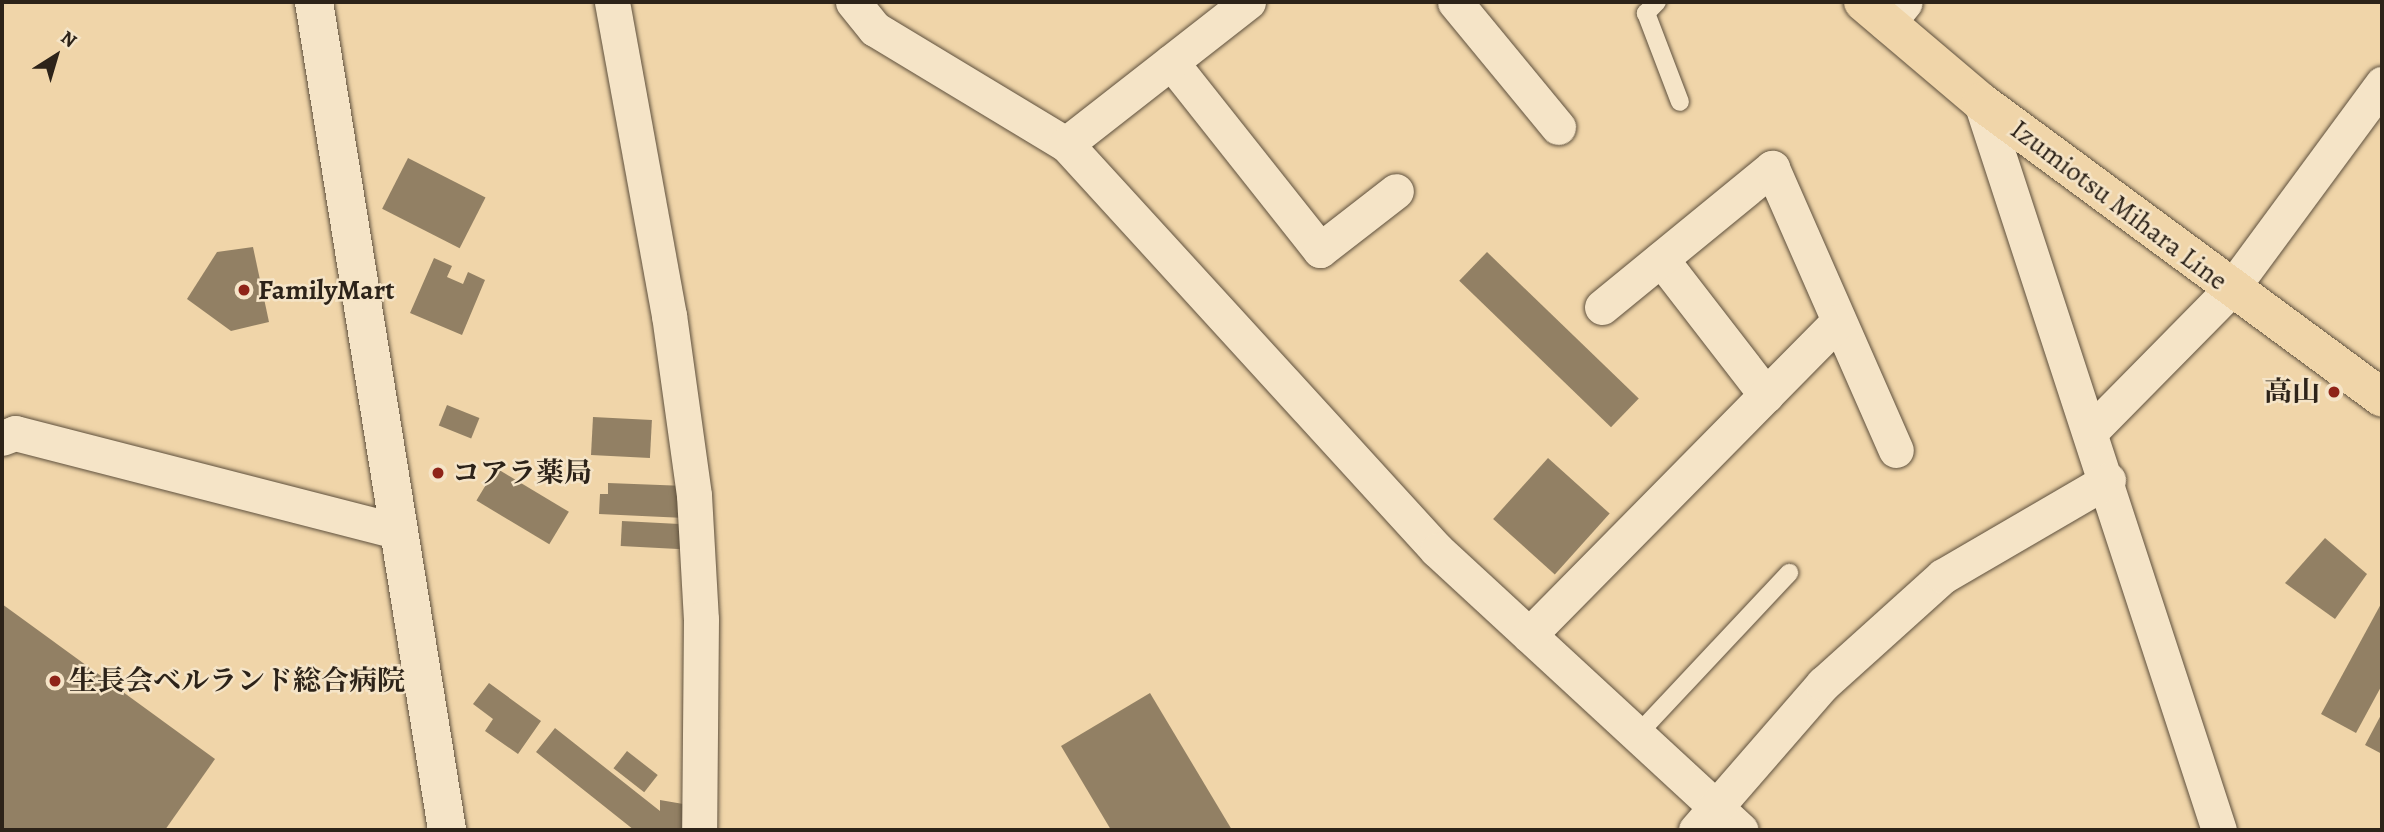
<!DOCTYPE html>
<html>
<head>
<meta charset="utf-8">
<style>
	body { margin:0 }
	#map { position:relative; width:2384px; height:832px; overflow:hidden; background:#f0d5a9; font-family:Alegreya,"Noto Serif JP",serif }
	div>[style] { position:absolute }
	.building>* { inset:0; background:#928064; transform-origin:0 0 }
	.roads { filter:drop-shadow(0 0 2px #5e503d) drop-shadow(0 0 2px #5e503d) }
	.service>* { height:18px; margin:-9px; padding:0 9px; transform-origin:9px; border-radius:9px; background:#f5e4c7 }
	.minor>* { height:35px; margin:-17.5px; padding:0 17.5px; transform-origin:17.5px; border-radius:17.5px; background:#f5e4c7 }
	.tertiary>* { height:38px; margin:-19px; padding:0 19px; transform-origin:19px; border-radius:19px; background:#f5e4c7 }
	.primary>* { height:38px; margin:-19px; padding:0 19px; transform-origin:19px; border-radius:19px; background:#f0d5a9 }
	.dots>* { width:19px; height:19px; translate:-50% -50%; box-sizing:border-box; border:4px solid #f5e4c7; border-radius:50% }
	span { translate:-50% -50%; white-space:nowrap; text-align:center; line-height:1.15; -webkit-text-stroke:5px #f5e4c7; paint-order:stroke }
	.street-label { font-size:28px; color:#2d2319 }
	.poi-label { font-size:28px; color:#2d2319; font-weight:700 }
	.left { translate:0 -50%; text-align:left }
	.right { translate:-100% -50%; text-align:right }
	.frame { position:absolute; inset:0; border:4px solid #2d2319; pointer-events:none }
	.north { position:absolute; left:21px; top:21px; width:70px; height:70px; -webkit-text-stroke:5px #f5e4c7; paint-order:stroke; rotate:37deg; font-size:19px; font-weight:700; line-height:28px; text-align:center; color:#2d2319 }
	.north::after { content:''; display:block; margin:auto; width:24px; height:32px; background:#2d2319; clip-path:polygon(50% 0,100% 100%,50% 72%,0 100%) }
</style>
</head>
<body>
<div id="map">
	<div class="building">
		<i style="left:408px;top:158px;width:87px;height:57px;rotate:27deg"></i>
		<i style="clip-path:polygon(253px 247px,269px 322px,231px 331px,187px 299px,217px 252px)"></i>
		<i style="left:1487px;top:252px;width:211px;height:40px;rotate:44deg"></i>
		<i style="clip-path:polygon(434px 258px,452px 266px,447px 277px,463px 284px,468px 272px,485px 280px,462px 335px,410px 313px)"></i>
		<i style="left:447px;top:405px;width:35px;height:22px;rotate:22deg"></i>
		<i style="left:593px;top:417px;width:59px;height:38px;rotate:3deg"></i>
		<i style="left:1548px;top:458px;width:83px;height:82px;rotate:42deg"></i>
		<i style="left:496px;top:468px;width:85px;height:38px;rotate:31deg"></i>
		<i style="clip-path:polygon(608px 483px,686px 486px,685px 518px,599px 514px,600px 494px,608px 494px)"></i>
		<i style="left:622px;top:521px;width:67px;height:25px;rotate:3deg"></i>
		<i style="clip-path:polygon(2325px 538px,2367px 574px,2335px 619px,2285px 583px)"></i>
		<i style="clip-path:polygon(2382px 602px,2382px 685px,2356px 733px,2321px 714px)"></i>
		<i style="clip-path:polygon(2px 604px,215px 759px,165px 830px,2px 830px)"></i>
		<i style="clip-path:polygon(489px 683px,541px 721px,518px 754px,485px 731px,493px 719px,473px 704px)"></i>
		<i style="clip-path:polygon(1150px 693px,1232px 830px,1111px 830px,1061px 746px)"></i>
		<i style="clip-path:polygon(2382px 713px,2382px 754px,2365px 745px)"></i>
		<i style="clip-path:polygon(555px 728px,660px 811px,660px 800px,689px 805px,686px 830px,634px 830px,536px 752px)"></i>
		<i style="left:627px;top:751px;width:39px;height:22px;rotate:38deg"></i>
	</div>
	<div class="roads">
		<div class="service">
			<i style="left:1657px;top:2px;width:16px;rotate:135deg"></i>
			<i style="left:1646px;top:13px;width:95px;rotate:69.1deg"></i>
			<i style="left:1636px;top:736px;width:224px;rotate:-46.8deg"></i>
		</div>
		<div class="minor">
			<i style="left:612px;top:2px;width:318px;rotate:79.7deg"></i>
			<i style="left:669px;top:315px;width:182px;rotate:82.1deg"></i>
			<i style="left:694px;top:495px;width:124px;rotate:86.8deg"></i>
			<i style="left:701px;top:619px;width:211px;rotate:90.5deg"></i>
			<i style="left:853px;top:2px;width:35px;rotate:51deg"></i>
			<i style="left:875px;top:29px;width:223px;rotate:31.1deg"></i>
			<i style="left:1066px;top:144px;width:550px;rotate:47.58deg"></i>
			<i style="left:1437px;top:550px;width:413px;rotate:42.7deg"></i>
			<i style="left:1455px;top:2px;width:162px;rotate:50.5deg"></i>
			<i style="left:1887px;top:24px;width:28px;rotate:-51deg"></i>
			<i style="left:1171px;top:62px;width:240px;rotate:51.6deg"></i>
			<i style="left:1320px;top:250px;width:96px;rotate:-37.8deg"></i>
			<i style="left:1981px;top:102px;width:766px;rotate:71.9deg"></i>
			<i style="left:1066px;top:144px;width:231px;rotate:-38deg"></i>
			<i style="left:1661px;top:259px;width:172px;rotate:52.3deg"></i>
			<i style="left:1602px;top:307px;width:220px;rotate:-39.3deg"></i>
			<i style="left:1772px;top:168px;width:308px;rotate:66.3deg"></i>
			<i style="left:2092px;top:430px;width:198px;rotate:-45.4deg"></i>
			<i style="left:2231px;top:289px;width:255px;rotate:-53.6deg"></i>
			<i style="left:2px;top:438px;width:14px;rotate:-21deg"></i>
			<i style="left:15px;top:433px;width:394px;rotate:14.4deg"></i>
			<i style="left:1529px;top:635px;width:440px;rotate:-45.4deg"></i>
			<i style="left:1696px;top:830px;width:194px;rotate:-49deg"></i>
			<i style="left:1823px;top:684px;width:161px;rotate:-42deg"></i>
			<i style="left:1943px;top:576px;width:191px;rotate:-30.2deg"></i>
		</div>
		<div class="tertiary">
			<i style="left:314px;top:2px;width:839px;rotate:80.87deg"></i>
		</div>
		<div class="primary">
			<i style="left:1863px;top:2px;width:155px;rotate:40.3deg"></i>
			<i style="left:1981px;top:102px;width:498px;rotate:36.4deg"></i>
		</div>
	</div>
	<div class="dots">
		<i style="left:244px;top:290px;background:#8f2418"></i>
		<i style="left:2334px;top:392px;background:#8f2418"></i>
		<i style="left:438px;top:473px;background:#8f2418"></i>
		<i style="left:55px;top:681px;background:#8f2418"></i>
	</div>
	<div class="street-label">
		<span style="left:2119px;top:205px;rotate:37deg">Izumiotsu Mihara Line</span>
	</div>
	<div class="poi-label">
		<span class="left" style="left:258px;top:290px">FamilyMart</span>
		<span class="right" style="left:2320px;top:392px">高山</span>
		<span class="left" style="left:452px;top:473px">コアラ薬局</span>
		<span class="left" style="left:69px;top:681px">生長会ベルランド総合病院</span>
	</div>
	<div class="frame"></div>
	<div class="north">N</div>
</div>
</body>
</html>
